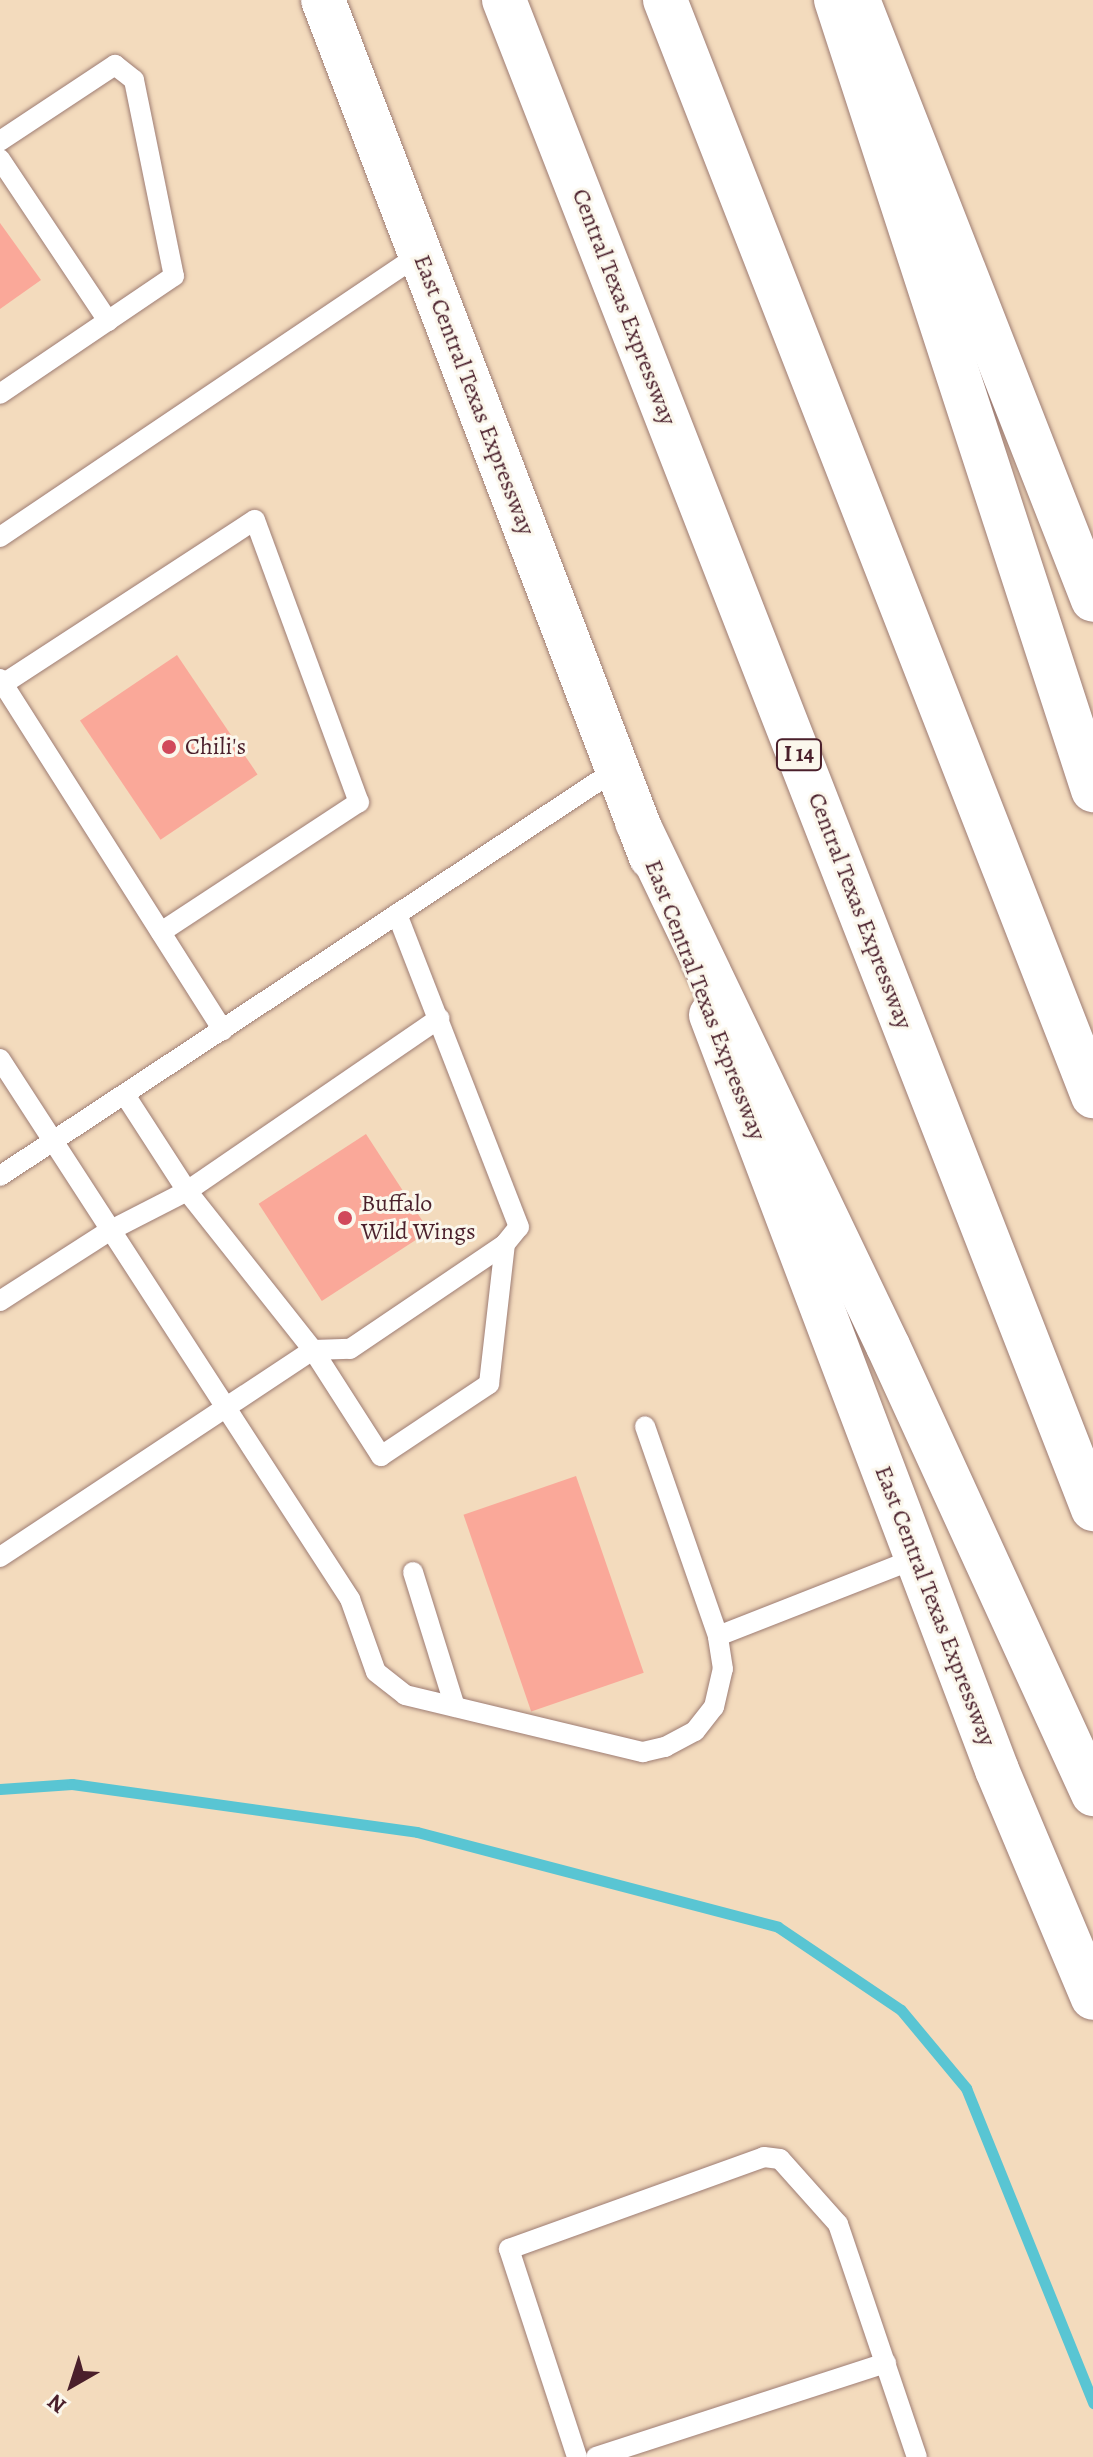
<!DOCTYPE html>
<html>
<head>
<meta charset="utf-8">
<style>
	body { margin:0 }
	#map { position:relative; width:1093px; height:2457px; overflow:hidden; background:#f3dbbd; font-family:Alegreya,serif }
	div>[style] { position:absolute }
	.stream>* { height:11px; margin:-5.5px; padding:0 5.5px; transform-origin:5.5px; border-radius:5.5px; background:#59c5d3 }
	.building>* { inset:0; background:#faa899; transform-origin:0 0 }
	.roads { filter:drop-shadow(0 0 2px #9e7d74) drop-shadow(0 0 2px #9e7d74) }
	.lane>* { height:20px; margin:-10px; padding:0 10px; transform-origin:10px; border-radius:10px; background:#fff }
	.secondary>* { height:44px; margin:-22px; padding:0 22px; transform-origin:22px; border-radius:22px; background:#fff }
	.highway>* { height:44px; margin:-22px; padding:0 22px; transform-origin:22px; border-radius:22px; background:#fff }
	.dots>* { width:22px; height:22px; translate:-50% -50%; box-sizing:border-box; border:4px solid #fbf7ec; border-radius:50% }
	span { translate:-50% -50%; white-space:nowrap; text-align:center; line-height:1.15; -webkit-text-stroke:6px #fbf7ec; paint-order:stroke }
	.shield-label span { padding:2px 6px; background:#fbf7ec; border:2px solid; border-radius:6px; -webkit-text-stroke-width:0 }
	.shield-label { font-size:22px; color:#4a1f2b; font-weight:700 }
	.street-label { font-size:24px; color:#4a1f2b }
	.poi-label { font-size:24px; color:#4a1f2b }
	.left { translate:0 -50%; text-align:left }
	.north { position:absolute; left:32px; top:2345px; width:80px; height:80px; -webkit-text-stroke:6px #fbf7ec; paint-order:stroke; rotate:219deg; font-size:22px; font-weight:700; line-height:32px; text-align:center; color:#4a1f2b }
	.north::after { content:''; display:block; margin:auto; width:28px; height:36px; background:#4a1f2b; clip-path:polygon(50% 0,100% 100%,50% 72%,0 100%) }
</style>
</head>
<body>
<div id="map">
	<div class="stream">
		<i style="left:0;top:1789px;width:72px;rotate:-4deg"></i>
		<i style="left:72px;top:1784px;width:348px;rotate:7.9deg"></i>
		<i style="left:417px;top:1832px;width:373px;rotate:14.7deg"></i>
		<i style="left:778px;top:1927px;width:148px;rotate:34deg"></i>
		<i style="left:901px;top:2010px;width:102px;rotate:50.2deg"></i>
		<i style="left:966px;top:2088px;width:340px;rotate:68deg"></i>
	</div>
	<div class="building">
		<i style="clip-path:polygon(0 223px,41px 280px,0 309px)"></i>
		<i style="left:177px;top:655px;width:144px;height:117px;rotate:56deg"></i>
		<i style="left:366px;top:1134px;width:116px;height:128px;rotate:57deg"></i>
		<i style="left:576px;top:1476px;width:208px;height:119px;rotate:71deg"></i>
	</div>
	<div class="roads">
		<div class="lane">
			<i style="left:0;top:141px;width:138px;rotate:-33.5deg"></i>
			<i style="left:115px;top:65px;width:24px;rotate:38deg"></i>
			<i style="left:134px;top:80px;width:200px;rotate:78.5deg"></i>
			<i style="left:174px;top:276px;width:210px;rotate:145.9deg"></i>
			<i style="left:0;top:159px;width:195px;rotate:56.3deg"></i>
			<i style="left:0;top:537px;width:506px;rotate:-33.97deg"></i>
			<i style="left:0;top:679px;width:416px;rotate:57.6deg"></i>
			<i style="left:0;top:686px;width:304px;rotate:-33.1deg"></i>
			<i style="left:255px;top:520px;width:301px;rotate:69.8deg"></i>
			<i style="left:359px;top:802px;width:237px;rotate:146.7deg"></i>
			<i style="left:0;top:1059px;width:644px;rotate:57.05deg"></i>
			<i style="left:350px;top:1599px;width:77px;rotate:70.4deg"></i>
			<i style="left:376px;top:1672px;width:37px;rotate:38deg"></i>
			<i style="left:405px;top:1695px;width:245px;rotate:13.5deg"></i>
			<i style="left:643px;top:1752px;width:23px;rotate:-13deg"></i>
			<i style="left:665px;top:1747px;width:34px;rotate:-28deg"></i>
			<i style="left:695px;top:1731px;width:31px;rotate:-52deg"></i>
			<i style="left:714px;top:1707px;width:39px;rotate:-77deg"></i>
			<i style="left:723px;top:1669px;width:33px;rotate:-99deg"></i>
			<i style="left:718px;top:1636px;width:222px;rotate:-109.2deg"></i>
			<i style="left:125px;top:1095px;width:114px;rotate:57.1deg"></i>
			<i style="left:187px;top:1191px;width:203px;rotate:51.6deg"></i>
			<i style="left:313px;top:1350px;width:126px;rotate:57.3deg"></i>
			<i style="left:381px;top:1456px;width:130px;rotate:-33.7deg"></i>
			<i style="left:489px;top:1384px;width:141px;rotate:-83.5deg"></i>
			<i style="left:0;top:1176px;width:739px;rotate:-33.41deg"></i>
			<i style="left:0;top:1301px;width:130px;rotate:-32.7deg"></i>
			<i style="left:109px;top:1231px;width:88px;rotate:-27.1deg"></i>
			<i style="left:187px;top:1191px;width:306px;rotate:-34.4deg"></i>
			<i style="left:0;top:1557px;width:375px;rotate:-33.5deg"></i>
			<i style="left:313px;top:1350px;width:37px;rotate:-2deg"></i>
			<i style="left:350px;top:1349px;width:187px;rotate:-34.1deg"></i>
			<i style="left:505px;top:1244px;width:22px;rotate:-51deg"></i>
			<i style="left:519px;top:1227px;width:336px;rotate:-111.3deg"></i>
			<i style="left:413px;top:1572px;width:141px;rotate:72.7deg"></i>
			<i style="left:718px;top:1636px;width:214px;rotate:-21.4deg"></i>
			<i style="left:577px;top:2457px;width:219px;rotate:-108.1deg"></i>
			<i style="left:509px;top:2249px;width:271px;rotate:-19.8deg"></i>
			<i style="left:764px;top:2157px;width:16px;rotate:7deg"></i>
			<i style="left:780px;top:2159px;width:87px;rotate:48.3deg"></i>
			<i style="left:838px;top:2224px;width:246px;rotate:71.3deg"></i>
			<i style="left:596px;top:2457px;width:305px;rotate:-18deg"></i>
		</div>
		<div class="secondary">
			<i style="left:323px;top:0;width:918px;rotate:69.06deg"></i>
			<i style="left:858px;top:0;width:644px;rotate:68.61deg"></i>
			<i style="left:711px;top:1015px;width:807px;rotate:69.25deg"></i>
			<i style="left:997px;top:1770px;width:247px;rotate:67.2deg"></i>
		</div>
		<div class="highway">
			<i style="left:504px;top:0;width:1620px;rotate:68.68deg"></i>
			<i style="left:665px;top:0;width:1177px;rotate:68.67deg"></i>
			<i style="left:836px;top:0;width:831px;rotate:71.98deg"></i>
			<i style="left:637px;top:822px;width:581px;rotate:64.41deg"></i>
			<i style="left:888px;top:1346px;width:493px;rotate:65.4deg"></i>
		</div>
	</div>
	<div class="dots">
		<i style="left:169px;top:747px;background:#d1495b"></i>
		<i style="left:345px;top:1218px;background:#d1495b"></i>
	</div>
	<div class="shield-label">
		<span style="left:799px;top:755px">I 14</span>
	</div>
	<div class="street-label">
		<span style="left:624px;top:307px;rotate:69deg">Central Texas Expressway</span>
		<span style="left:474px;top:395px;rotate:69deg">East Central Texas Expressway</span>
		<span style="left:860px;top:911px;rotate:69deg">Central Texas Expressway</span>
		<span style="left:705px;top:1000px;rotate:69deg">East Central Texas Expressway</span>
		<span style="left:935px;top:1606px;rotate:69deg">East Central Texas Expressway</span>
	</div>
	<div class="poi-label">
		<span class="left" style="left:185px;top:747px">Chili's</span>
		<span class="left" style="left:361px;top:1218px">Buffalo<br>Wild Wings</span>
	</div>
	<div class="north">N</div>
</div>
</body>
</html>
